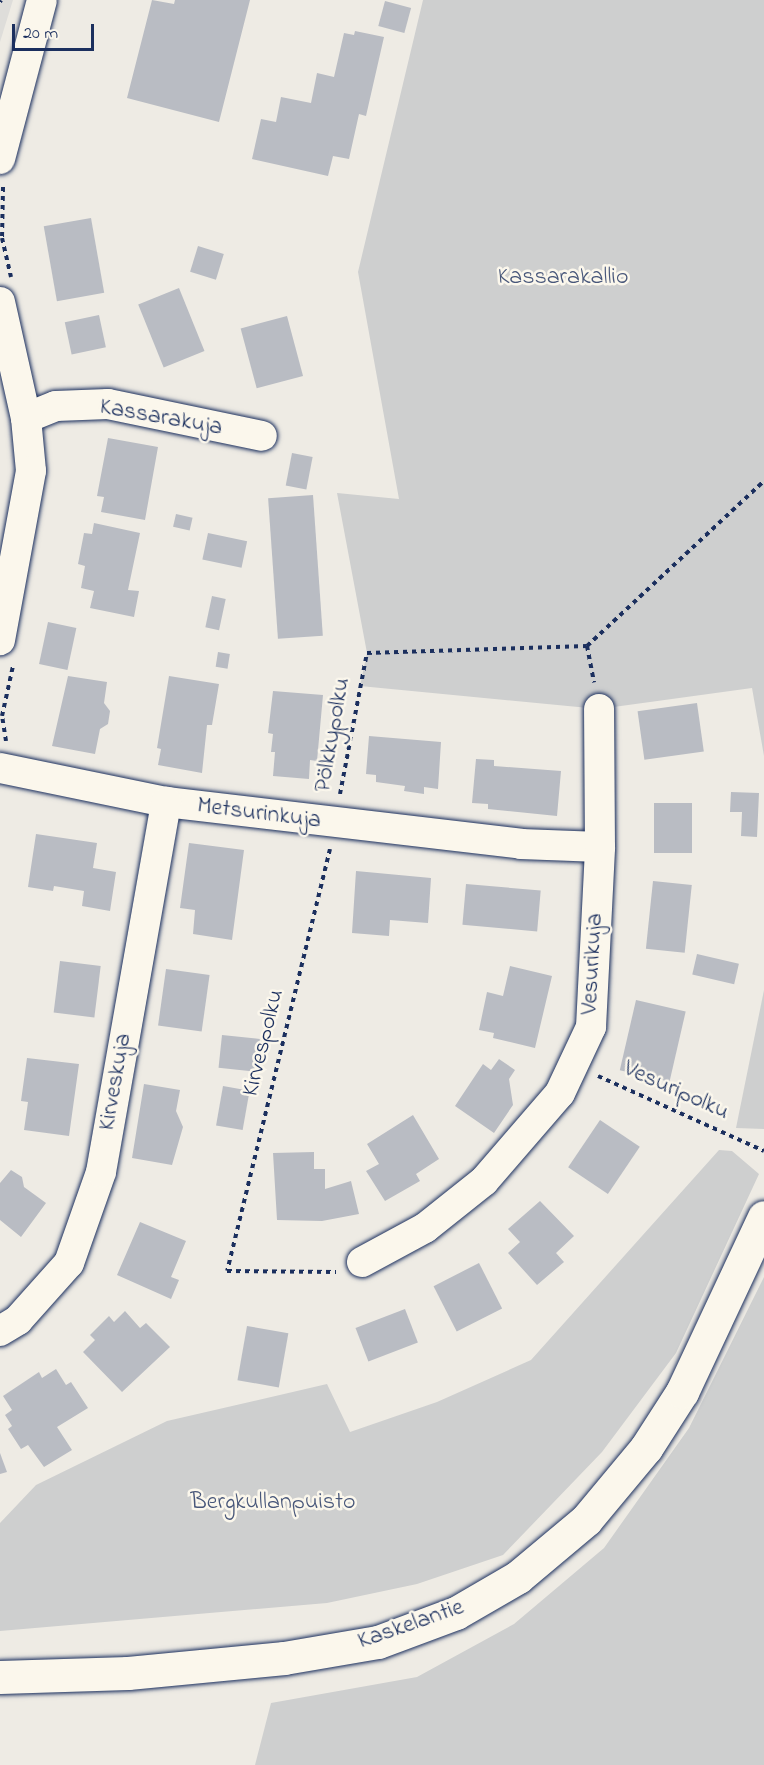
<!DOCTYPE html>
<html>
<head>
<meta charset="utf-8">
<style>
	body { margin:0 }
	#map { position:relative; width:764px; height:1765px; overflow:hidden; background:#eeebe4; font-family:"Indie Flower",sans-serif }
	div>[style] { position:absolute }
	.built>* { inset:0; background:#deddda }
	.green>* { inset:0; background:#cecfcf }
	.building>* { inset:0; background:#b9bcc3; transform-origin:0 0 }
	.path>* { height:4px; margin-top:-2px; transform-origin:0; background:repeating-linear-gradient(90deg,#1b2f5e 0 4.5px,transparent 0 9px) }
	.roads { filter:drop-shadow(0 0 2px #1b2f5e) drop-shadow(0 0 2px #1b2f5e) }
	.minor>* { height:30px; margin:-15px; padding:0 15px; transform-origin:15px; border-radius:15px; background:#fbf7ec }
	.tertiary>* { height:33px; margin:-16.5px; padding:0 16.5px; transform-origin:16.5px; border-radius:16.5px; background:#fbf7ec }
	span { translate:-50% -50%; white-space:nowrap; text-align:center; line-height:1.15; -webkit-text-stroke:5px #fbf7ec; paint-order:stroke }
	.park-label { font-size:24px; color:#48577a }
	.street-label { font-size:24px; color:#1b2f5e }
	.scale { position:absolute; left:12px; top:24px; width:82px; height:27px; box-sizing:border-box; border:3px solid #1b2f5e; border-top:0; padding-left:8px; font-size:18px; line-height:21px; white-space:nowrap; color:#1b2f5e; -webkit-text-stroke:4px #fbf7ec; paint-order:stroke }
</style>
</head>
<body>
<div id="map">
	<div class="built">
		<i style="clip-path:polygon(0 0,13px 0,0 42px)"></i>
	</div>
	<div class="green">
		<i style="clip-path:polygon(423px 0,764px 0,764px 756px,752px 688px,599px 709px,360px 686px,367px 653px,337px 493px,399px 499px,358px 272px)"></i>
		<i style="clip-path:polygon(764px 990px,764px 1129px,736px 1128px)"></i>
		<i style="clip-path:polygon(719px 1150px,732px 1151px,759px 1174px,676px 1353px,602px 1452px,503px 1555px,417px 1584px,327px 1603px,0 1631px,0 1523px,36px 1485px,167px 1421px,327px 1384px,350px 1432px,437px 1402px,531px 1360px)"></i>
		<i style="clip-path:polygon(764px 1277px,764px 1765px,255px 1765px,271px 1703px,417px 1677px,514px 1624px,604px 1548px,689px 1428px)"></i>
	</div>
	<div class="building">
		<i style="clip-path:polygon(152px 0,174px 4px,175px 0,250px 0,219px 122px,127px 98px)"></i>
		<i style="left:385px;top:1px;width:27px;height:26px;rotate:15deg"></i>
		<i style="clip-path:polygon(355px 31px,384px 37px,366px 116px,359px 114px,349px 159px,333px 156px,328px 176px,252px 159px,261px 119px,276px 122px,281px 97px,311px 103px,317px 73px,334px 77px,344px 33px,354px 35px)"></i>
		<i style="left:91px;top:218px;width:76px;height:48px;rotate:80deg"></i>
		<i style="left:198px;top:246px;width:27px;height:27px;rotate:17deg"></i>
		<i style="left:179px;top:288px;width:68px;height:44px;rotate:68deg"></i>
		<i style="left:99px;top:315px;width:33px;height:35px;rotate:78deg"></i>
		<i style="left:287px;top:316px;width:62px;height:48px;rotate:75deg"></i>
		<i style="clip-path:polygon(108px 438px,158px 447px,145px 520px,101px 512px,104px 497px,97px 496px)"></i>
		<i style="left:292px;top:453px;width:21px;height:33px;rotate:11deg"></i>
		<i style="left:313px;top:495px;width:141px;height:45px;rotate:86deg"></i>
		<i style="left:176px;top:514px;width:17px;height:13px;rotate:13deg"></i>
		<i style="clip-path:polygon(94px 523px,140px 533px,128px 590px,139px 591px,134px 617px,90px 608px,94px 591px,81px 588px,85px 566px,78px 564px,84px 533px,92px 534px)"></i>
		<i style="left:208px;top:533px;width:40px;height:27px;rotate:12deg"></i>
		<i style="left:212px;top:596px;width:14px;height:32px;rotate:12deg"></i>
		<i style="left:48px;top:622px;width:29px;height:43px;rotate:12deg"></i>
		<i style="left:218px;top:652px;width:12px;height:15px;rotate:9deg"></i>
		<i style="clip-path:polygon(68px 676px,107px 682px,104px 703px,110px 711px,108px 724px,100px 729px,95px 754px,52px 746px)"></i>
		<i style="clip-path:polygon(169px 676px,219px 684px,212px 725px,207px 725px,202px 773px,158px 765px,161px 749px,157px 748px)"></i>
		<i style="clip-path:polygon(273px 691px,323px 695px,317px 761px,310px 760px,309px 779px,273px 776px,275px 752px,271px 752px,273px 734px,268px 733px)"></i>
		<i style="left:697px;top:703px;width:49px;height:60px;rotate:82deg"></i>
		<i style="clip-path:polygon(369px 736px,441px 742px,438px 789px,424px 787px,424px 794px,404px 791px,405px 786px,376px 782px,376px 775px,366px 774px)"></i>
		<i style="clip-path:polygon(476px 759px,494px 760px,494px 766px,561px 771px,557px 816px,488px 809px,488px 804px,472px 803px)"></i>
		<i style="clip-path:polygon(731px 792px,759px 793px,757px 837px,741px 836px,742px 812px,730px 812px)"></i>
		<i style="left:654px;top:803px;width:38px;height:50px"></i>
		<i style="clip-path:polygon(36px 834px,97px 843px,93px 868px,116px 872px,110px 911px,82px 906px,84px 891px,54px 886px,53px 891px,28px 887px)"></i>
		<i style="clip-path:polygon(189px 843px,244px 850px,232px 940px,193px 934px,195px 910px,180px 908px)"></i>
		<i style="clip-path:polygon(356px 871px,431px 878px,428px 923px,390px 920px,389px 936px,352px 933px)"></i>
		<i style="left:653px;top:881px;width:39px;height:68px;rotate:6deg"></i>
		<i style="left:466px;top:884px;width:75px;height:41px;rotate:5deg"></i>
		<i style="left:697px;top:954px;width:43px;height:21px;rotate:13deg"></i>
		<i style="left:60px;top:961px;width:41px;height:52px;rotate:7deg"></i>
		<i style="clip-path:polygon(510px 966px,552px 976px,535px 1048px,493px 1038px,494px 1033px,479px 1030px,487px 992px,503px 996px)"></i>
		<i style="left:166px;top:969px;width:44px;height:57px;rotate:8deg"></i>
		<i style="left:636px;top:1000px;width:51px;height:72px;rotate:13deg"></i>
		<i style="left:222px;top:1035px;width:38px;height:33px;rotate:6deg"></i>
		<i style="clip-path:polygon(27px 1058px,79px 1064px,69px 1136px,24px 1130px,28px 1102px,21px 1101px)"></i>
		<i style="clip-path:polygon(499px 1059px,515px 1070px,509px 1079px,513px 1105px,494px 1133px,455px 1106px,483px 1064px,491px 1070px)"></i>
		<i style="clip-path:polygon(144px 1084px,180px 1090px,176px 1111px,183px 1127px,172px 1165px,132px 1158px)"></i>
		<i style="left:223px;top:1086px;width:27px;height:40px;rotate:10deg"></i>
		<i style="clip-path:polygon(413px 1115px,439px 1159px,416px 1174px,420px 1181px,385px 1201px,366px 1171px,379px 1164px,367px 1144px)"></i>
		<i style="left:600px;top:1120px;width:48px;height:57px;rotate:34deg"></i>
		<i style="clip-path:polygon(314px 1152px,314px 1169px,325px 1169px,325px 1189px,351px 1181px,359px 1214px,322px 1221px,277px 1220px,273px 1153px)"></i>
		<i style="clip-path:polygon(11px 1170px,22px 1177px,24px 1187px,46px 1203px,21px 1237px,0 1220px,0 1183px)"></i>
		<i style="clip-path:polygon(540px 1201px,574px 1236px,556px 1253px,564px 1262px,537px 1285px,508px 1253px,520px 1242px,508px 1229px)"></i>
		<i style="clip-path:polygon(140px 1222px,186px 1241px,171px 1277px,179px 1280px,171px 1299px,117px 1275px)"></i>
		<i style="left:479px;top:1263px;width:51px;height:51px;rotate:63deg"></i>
		<i style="left:405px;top:1309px;width:36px;height:53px;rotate:69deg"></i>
		<i style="clip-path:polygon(125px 1311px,140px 1328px,146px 1323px,170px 1347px,122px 1392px,83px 1352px,95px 1340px,90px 1335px,109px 1316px,114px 1322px)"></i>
		<i style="left:247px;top:1326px;width:42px;height:55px;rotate:10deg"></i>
		<i style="clip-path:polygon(56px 1369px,66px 1385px,71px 1382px,88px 1408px,57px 1427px,72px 1450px,44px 1467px,28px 1445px,21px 1449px,8px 1429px,12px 1426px,5px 1415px,12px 1410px,3px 1396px,39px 1372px,42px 1378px)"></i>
		<i style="clip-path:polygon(0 1453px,7px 1472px,0 1474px)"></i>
	</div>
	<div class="path">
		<i style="left:0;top:2px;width:2px;rotate:-63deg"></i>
		<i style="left:3px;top:187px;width:51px;rotate:91.1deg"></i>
		<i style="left:2px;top:238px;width:40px;rotate:77deg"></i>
		<i style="left:587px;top:646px;width:242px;rotate:-43deg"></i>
		<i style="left:6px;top:741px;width:25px;rotate:-99deg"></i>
		<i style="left:2px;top:716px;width:51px;rotate:-77.6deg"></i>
		<i style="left:340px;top:794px;width:144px;rotate:-79.2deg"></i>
		<i style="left:367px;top:653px;width:220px;rotate:-1.8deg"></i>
		<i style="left:587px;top:646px;width:37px;rotate:79deg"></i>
		<i style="left:330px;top:849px;width:434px;rotate:103.7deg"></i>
		<i style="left:227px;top:1271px;width:109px;rotate:0.5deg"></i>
		<i style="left:598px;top:1076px;width:182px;rotate:24.3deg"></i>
	</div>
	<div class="roads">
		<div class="minor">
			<i style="left:0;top:159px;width:164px;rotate:-75.2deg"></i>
			<i style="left:0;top:302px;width:119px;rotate:77.4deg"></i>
			<i style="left:26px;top:418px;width:53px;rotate:84.6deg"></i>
			<i style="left:31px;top:471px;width:172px;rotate:100.4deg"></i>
			<i style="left:26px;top:418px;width:32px;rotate:-22deg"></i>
			<i style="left:56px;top:406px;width:52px;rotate:-2.2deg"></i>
			<i style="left:108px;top:404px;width:157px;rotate:11.7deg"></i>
			<i style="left:0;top:768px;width:169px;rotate:11.6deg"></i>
			<i style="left:166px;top:802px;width:357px;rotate:6.7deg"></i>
			<i style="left:521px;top:844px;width:79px;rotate:2.2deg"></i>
			<i style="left:362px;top:1262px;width:72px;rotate:-28.4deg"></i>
			<i style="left:425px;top:1228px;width:75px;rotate:-38.5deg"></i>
			<i style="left:484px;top:1181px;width:116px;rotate:-49.2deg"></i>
			<i style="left:560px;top:1093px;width:73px;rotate:-64.8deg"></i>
			<i style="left:591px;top:1027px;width:180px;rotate:-87.1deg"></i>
			<i style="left:600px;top:847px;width:138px;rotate:-90.4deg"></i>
			<i style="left:0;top:1331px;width:21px;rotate:-31deg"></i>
			<i style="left:18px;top:1320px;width:76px;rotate:-48.2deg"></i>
			<i style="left:69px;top:1263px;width:96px;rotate:-70.6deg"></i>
			<i style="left:101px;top:1172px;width:376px;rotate:-80deg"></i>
		</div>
		<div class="tertiary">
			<i style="left:0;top:1677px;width:128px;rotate:-1.8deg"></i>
			<i style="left:128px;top:1673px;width:157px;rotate:-5.5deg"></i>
			<i style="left:284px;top:1658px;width:95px;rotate:-9.7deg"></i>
			<i style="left:378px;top:1642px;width:83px;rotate:-20.4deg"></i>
			<i style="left:456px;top:1613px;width:72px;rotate:-30.1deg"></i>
			<i style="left:518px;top:1577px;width:89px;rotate:-40deg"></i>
			<i style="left:586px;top:1520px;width:94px;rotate:-50.2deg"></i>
			<i style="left:646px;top:1448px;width:67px;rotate:-57.3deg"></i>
			<i style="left:682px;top:1392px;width:193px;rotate:-64.9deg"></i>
		</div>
	</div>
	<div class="park-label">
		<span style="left:563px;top:278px">Kassarakallio</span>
		<span style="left:273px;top:1503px">Bergkullanpuisto</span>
	</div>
	<div class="street-label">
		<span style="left:161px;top:418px;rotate:10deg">Kassarakuja</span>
		<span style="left:333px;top:735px;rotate:-80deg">Pölkkypolku</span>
		<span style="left:259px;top:814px;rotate:7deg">Metsurinkuja</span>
		<span style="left:593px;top:964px;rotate:-87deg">Vesurikuja</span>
		<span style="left:264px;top:1043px;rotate:-76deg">Kirvespolku</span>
		<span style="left:116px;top:1082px;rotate:-80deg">Kirveskuja</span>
		<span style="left:676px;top:1091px;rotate:24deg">Vesuripolku</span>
		<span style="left:411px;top:1625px;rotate:-19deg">Kaskelantie</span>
	</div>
	<div class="scale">20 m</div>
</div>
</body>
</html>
